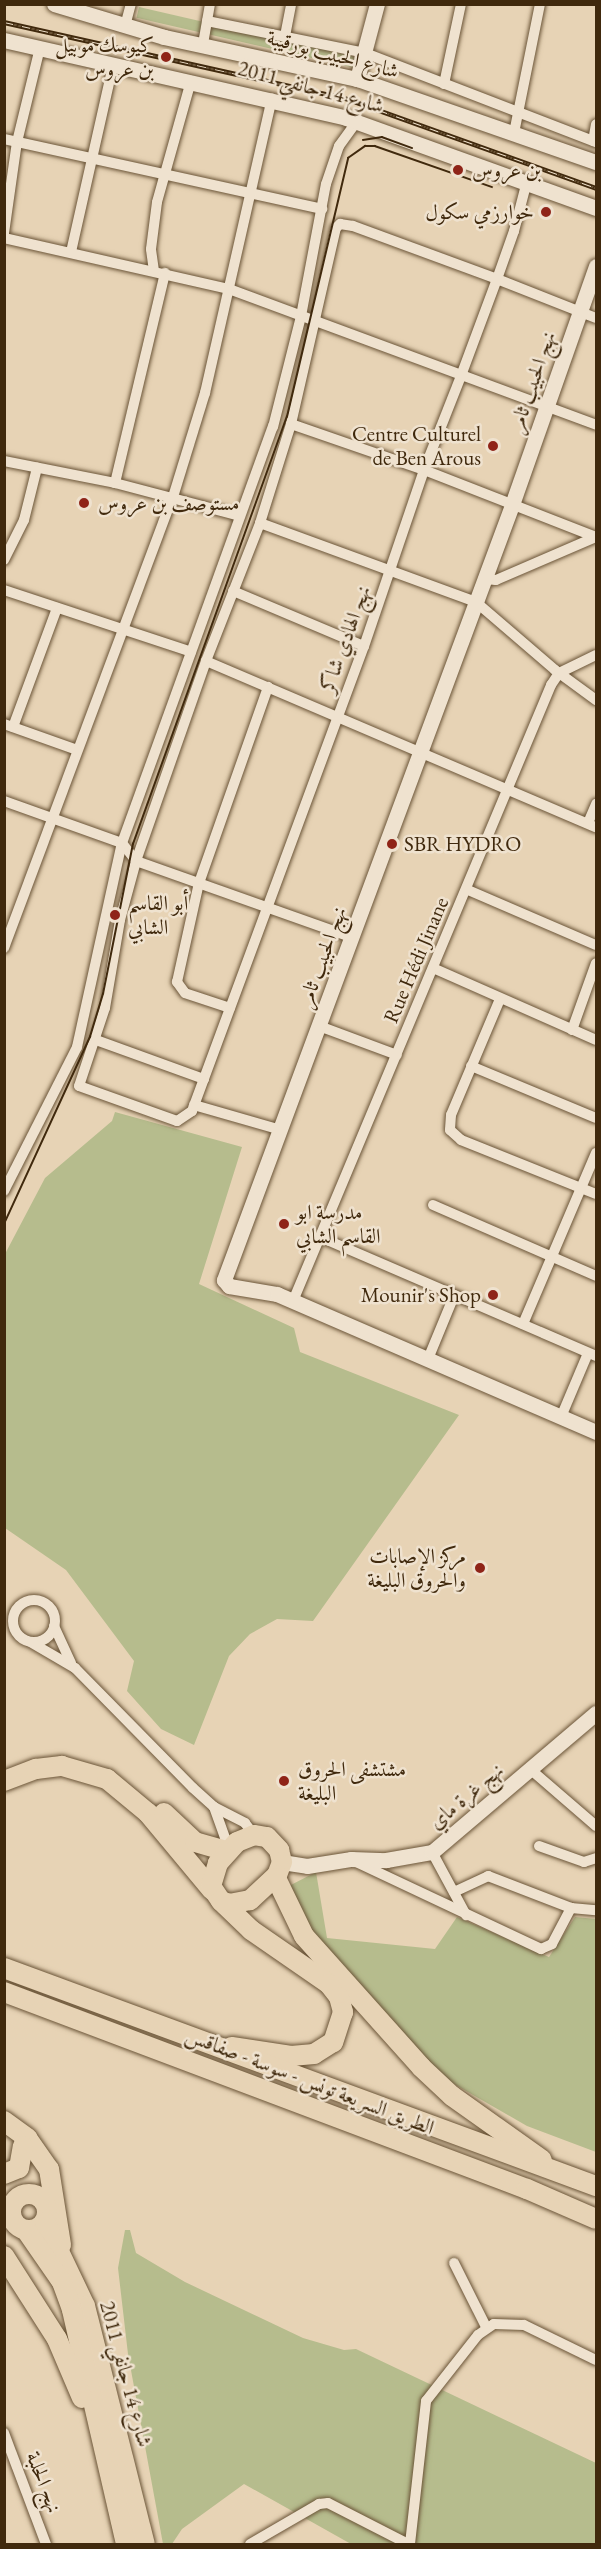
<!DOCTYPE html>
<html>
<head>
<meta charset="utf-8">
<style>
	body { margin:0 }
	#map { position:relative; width:601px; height:2549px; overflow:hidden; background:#e7d3b5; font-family:"EB Garamond",Amiri,serif }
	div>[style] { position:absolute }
	.green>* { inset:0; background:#b6bc8d; transform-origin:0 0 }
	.roads { filter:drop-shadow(0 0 2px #6a5437) drop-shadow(0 0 2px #6a5437) }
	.street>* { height:10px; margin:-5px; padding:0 5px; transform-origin:5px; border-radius:5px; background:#efe2cf }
	.street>.ring { margin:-5px; padding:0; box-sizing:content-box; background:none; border:10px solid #efe2cf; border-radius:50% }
	.secondary>* { height:15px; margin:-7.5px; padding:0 7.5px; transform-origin:7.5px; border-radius:7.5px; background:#efe2cf }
	.highway>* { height:20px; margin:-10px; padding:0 10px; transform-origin:10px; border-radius:10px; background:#e7d3b5 }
	.highway>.ring { margin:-10px; padding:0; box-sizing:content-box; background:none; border:20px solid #e7d3b5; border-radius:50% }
	.tram>* { height:1.5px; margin:-0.75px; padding:0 0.75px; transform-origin:0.75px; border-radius:0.75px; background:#40290d }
	.rail>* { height:5px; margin-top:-2.5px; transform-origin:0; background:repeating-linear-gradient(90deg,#efe2cf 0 9px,#40290d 0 18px); box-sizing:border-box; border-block:2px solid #40290d }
	.dots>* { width:16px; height:16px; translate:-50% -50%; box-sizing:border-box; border:3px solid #efe2cf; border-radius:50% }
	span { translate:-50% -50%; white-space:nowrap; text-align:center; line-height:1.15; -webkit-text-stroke:5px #efe2cf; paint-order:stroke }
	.poi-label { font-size:21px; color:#40290d }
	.right { translate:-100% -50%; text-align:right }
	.left { translate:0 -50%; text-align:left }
	.street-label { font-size:21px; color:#40290d }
	.frame { position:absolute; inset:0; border:6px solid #40290d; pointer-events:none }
</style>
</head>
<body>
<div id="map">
	<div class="green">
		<i style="left:139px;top:7px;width:225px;height:11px;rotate:13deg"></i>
		<i style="clip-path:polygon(115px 1112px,242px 1147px,199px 1284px,294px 1328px,300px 1352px,459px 1415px,313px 1621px,277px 1619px,250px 1634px,229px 1656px,194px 1745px,161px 1729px,127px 1691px,134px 1661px,66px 1570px,5px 1528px,5px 1254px,45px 1178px,112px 1121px)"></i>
		<i style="clip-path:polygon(316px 1872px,327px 1938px,435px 1949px,457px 1917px,549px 1957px,575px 1917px,596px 1919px,596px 2152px,527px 2126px,447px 2080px,321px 1945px,290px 1905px,287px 1887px)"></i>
		<i style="clip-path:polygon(125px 2230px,130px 2230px,136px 2253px,185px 2282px,303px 2338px,344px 2350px,356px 2349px,596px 2463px,596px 2544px,351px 2544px,244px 2484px,182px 2529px,172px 2544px,163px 2544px,128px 2354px,118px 2268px)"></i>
	</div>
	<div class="roads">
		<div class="street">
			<i style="left:207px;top:21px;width:161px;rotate:11.4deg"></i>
			<i style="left:365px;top:53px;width:248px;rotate:21.1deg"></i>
			<i style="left:125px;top:26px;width:23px;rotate:-75deg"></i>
			<i style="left:285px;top:36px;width:33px;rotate:-79deg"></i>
			<i style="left:203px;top:44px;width:41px;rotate:-80.1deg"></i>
			<i style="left:444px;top:84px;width:82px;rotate:-78deg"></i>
			<i style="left:514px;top:133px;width:132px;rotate:-78.6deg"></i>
			<i style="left:4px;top:139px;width:326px;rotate:12.4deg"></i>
			<i style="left:593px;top:141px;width:17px;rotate:-80deg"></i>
			<i style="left:526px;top:185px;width:48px;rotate:104.6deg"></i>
			<i style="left:514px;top:231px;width:51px;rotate:109.5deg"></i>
			<i style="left:497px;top:279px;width:103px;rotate:110.4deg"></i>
			<i style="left:461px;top:376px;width:101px;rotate:111.5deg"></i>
			<i style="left:424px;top:470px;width:186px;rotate:108.8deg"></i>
			<i style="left:364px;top:646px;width:496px;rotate:110.3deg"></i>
			<i style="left:192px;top:1111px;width:18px;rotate:146deg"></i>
			<i style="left:177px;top:1121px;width:104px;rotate:-160.3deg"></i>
			<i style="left:79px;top:1086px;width:82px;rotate:-71.6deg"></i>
			<i style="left:105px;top:1008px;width:89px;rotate:-80.3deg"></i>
			<i style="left:120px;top:920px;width:61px;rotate:-74.8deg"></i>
			<i style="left:136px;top:861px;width:212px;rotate:-70.7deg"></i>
			<i style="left:206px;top:661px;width:148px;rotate:-68.6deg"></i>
			<i style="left:260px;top:523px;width:104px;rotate:-72.6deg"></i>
			<i style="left:291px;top:424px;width:201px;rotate:-77.1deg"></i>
			<i style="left:336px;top:228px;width:6px;rotate:-45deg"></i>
			<i style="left:340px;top:224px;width:13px;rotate:9deg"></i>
			<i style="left:353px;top:226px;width:153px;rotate:20.2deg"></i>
			<i style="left:497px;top:279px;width:106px;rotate:21.5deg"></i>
			<i style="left:4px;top:233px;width:92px;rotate:-81.9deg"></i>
			<i style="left:17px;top:142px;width:97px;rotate:-76.3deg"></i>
			<i style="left:4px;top:238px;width:231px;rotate:12.8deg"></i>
			<i style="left:229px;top:289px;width:391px;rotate:20.3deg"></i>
			<i style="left:71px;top:252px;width:192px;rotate:-77.3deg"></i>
			<i style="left:154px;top:271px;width:22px;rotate:-98deg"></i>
			<i style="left:151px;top:249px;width:47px;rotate:-82.7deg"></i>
			<i style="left:157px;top:202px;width:126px;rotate:-74.3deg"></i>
			<i style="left:291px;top:424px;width:141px;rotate:19.1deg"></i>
			<i style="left:424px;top:470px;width:185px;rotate:21.3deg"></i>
			<i style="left:4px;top:461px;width:113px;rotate:11.2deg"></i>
			<i style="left:115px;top:483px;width:129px;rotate:14.8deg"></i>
			<i style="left:115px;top:483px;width:216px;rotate:-76.6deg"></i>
			<i style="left:260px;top:523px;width:230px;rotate:20.1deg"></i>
			<i style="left:476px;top:602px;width:104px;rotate:40.7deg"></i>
			<i style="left:555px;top:670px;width:51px;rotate:36.2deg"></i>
			<i style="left:4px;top:560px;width:45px;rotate:-63.4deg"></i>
			<i style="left:24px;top:520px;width:54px;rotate:-76deg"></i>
			<i style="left:485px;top:579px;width:11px;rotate:5deg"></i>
			<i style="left:496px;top:580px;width:109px;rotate:-23.3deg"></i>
			<i style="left:4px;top:590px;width:197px;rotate:18.3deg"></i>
			<i style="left:233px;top:591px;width:142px;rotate:22.8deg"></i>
			<i style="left:206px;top:661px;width:424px;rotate:23.1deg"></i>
			<i style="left:4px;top:724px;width:77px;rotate:19.6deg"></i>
			<i style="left:13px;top:727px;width:127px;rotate:-69.7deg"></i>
			<i style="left:4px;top:801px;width:125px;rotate:19.6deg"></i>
			<i style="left:122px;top:843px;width:23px;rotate:52deg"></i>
			<i style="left:136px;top:861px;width:228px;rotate:19.5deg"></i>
			<i style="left:588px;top:823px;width:21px;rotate:-67deg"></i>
			<i style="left:468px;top:890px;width:139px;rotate:23.3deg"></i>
			<i style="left:4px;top:948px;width:482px;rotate:-69.5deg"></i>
			<i style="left:173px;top:497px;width:109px;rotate:-72.9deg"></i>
			<i style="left:205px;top:393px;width:302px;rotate:-77.2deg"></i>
			<i style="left:433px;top:968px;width:178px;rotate:23.8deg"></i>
			<i style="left:500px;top:999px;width:126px;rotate:112.9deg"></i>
			<i style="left:451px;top:1115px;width:15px;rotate:94deg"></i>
			<i style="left:450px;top:1130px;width:15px;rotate:42deg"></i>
			<i style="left:461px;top:1140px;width:145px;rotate:21.8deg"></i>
			<i style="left:230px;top:1008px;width:47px;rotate:-161.6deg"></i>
			<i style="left:185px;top:993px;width:14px;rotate:-126deg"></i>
			<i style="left:177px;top:982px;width:101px;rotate:-77.5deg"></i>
			<i style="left:199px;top:883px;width:208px;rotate:-70.6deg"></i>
			<i style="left:319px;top:1026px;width:83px;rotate:20.4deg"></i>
			<i style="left:572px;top:1030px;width:71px;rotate:-70.3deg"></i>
			<i style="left:96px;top:1040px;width:115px;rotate:19.9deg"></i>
			<i style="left:471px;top:1066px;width:135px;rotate:22.6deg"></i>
			<i style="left:194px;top:1105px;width:91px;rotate:16deg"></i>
			<i style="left:4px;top:1191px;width:161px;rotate:-63.1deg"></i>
			<i style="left:77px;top:1047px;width:209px;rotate:-77.6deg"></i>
			<i style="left:122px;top:843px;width:443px;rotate:-70.1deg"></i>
			<i style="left:273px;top:427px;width:114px;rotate:-75.8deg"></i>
			<i style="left:301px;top:316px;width:134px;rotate:-79.3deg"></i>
			<i style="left:326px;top:184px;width:40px;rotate:-71.1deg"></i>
			<i style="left:339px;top:146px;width:31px;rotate:-54deg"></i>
			<i style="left:433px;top:1205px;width:178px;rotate:23.5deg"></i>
			<i style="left:320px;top:1237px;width:301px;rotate:23.3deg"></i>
			<i style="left:293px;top:1301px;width:668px;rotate:-67.27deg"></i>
			<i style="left:551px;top:685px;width:14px;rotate:-56deg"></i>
			<i style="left:559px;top:673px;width:41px;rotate:-25.9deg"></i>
			<i style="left:523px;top:1324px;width:186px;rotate:-66.9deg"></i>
			<i style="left:428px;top:1359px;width:68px;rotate:-67.6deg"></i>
			<i style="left:561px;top:1417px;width:69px;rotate:-67.1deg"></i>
			<i class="ring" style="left:13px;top:1600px;width:32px;height:32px"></i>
			<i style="left:54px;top:1626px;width:41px;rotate:65.3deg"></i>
			<i style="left:32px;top:1643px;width:50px;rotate:30.2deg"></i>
			<i style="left:75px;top:1668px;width:168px;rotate:45.5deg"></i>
			<i style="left:193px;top:1788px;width:28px;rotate:42deg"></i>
			<i style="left:214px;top:1807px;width:35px;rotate:27deg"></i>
			<i style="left:245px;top:1823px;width:15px;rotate:53deg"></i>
			<i style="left:530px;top:1769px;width:87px;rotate:40.8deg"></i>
			<i style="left:214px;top:1807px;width:45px;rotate:70.3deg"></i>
			<i style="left:539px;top:1846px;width:48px;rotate:19.6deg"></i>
			<i style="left:584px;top:1862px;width:13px;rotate:-18deg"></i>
			<i style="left:432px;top:1852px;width:72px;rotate:61.6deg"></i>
			<i style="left:354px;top:1861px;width:207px;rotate:25.2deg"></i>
			<i style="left:541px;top:1949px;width:12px;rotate:-24deg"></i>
			<i style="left:552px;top:1944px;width:41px;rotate:-62.2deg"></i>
			<i style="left:454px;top:1892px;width:38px;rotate:-25deg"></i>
			<i style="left:488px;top:1876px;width:89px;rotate:21.1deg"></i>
			<i style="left:571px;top:1908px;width:25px;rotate:5deg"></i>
			<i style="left:454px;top:2263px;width:72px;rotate:63.4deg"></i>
			<i style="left:4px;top:2433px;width:119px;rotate:69.3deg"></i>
			<i style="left:250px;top:2544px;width:80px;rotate:-30.1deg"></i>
			<i style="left:319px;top:2504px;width:9px;rotate:-6deg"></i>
			<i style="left:328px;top:2503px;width:90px;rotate:27.1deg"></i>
			<i style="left:410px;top:2544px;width:144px;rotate:-83.6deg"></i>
			<i style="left:426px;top:2401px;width:84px;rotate:-51.8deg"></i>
			<i style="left:478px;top:2335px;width:19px;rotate:-35deg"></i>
			<i style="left:494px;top:2324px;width:30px;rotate:2deg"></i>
			<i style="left:524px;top:2325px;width:80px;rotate:25.9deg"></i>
		</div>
		<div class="secondary">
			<i style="left:54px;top:4px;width:115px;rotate:16.7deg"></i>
			<i style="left:164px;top:37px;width:198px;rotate:12.3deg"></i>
			<i style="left:357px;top:79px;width:253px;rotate:19.2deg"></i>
			<i style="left:4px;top:40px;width:351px;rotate:12.8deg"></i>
			<i style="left:346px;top:118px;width:266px;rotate:19.8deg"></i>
			<i style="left:357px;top:79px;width:78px;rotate:-75.1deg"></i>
			<i style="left:596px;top:266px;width:253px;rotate:109.4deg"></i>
			<i style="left:512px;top:505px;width:827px;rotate:110.39deg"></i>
			<i style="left:224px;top:1280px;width:8px;rotate:50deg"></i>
			<i style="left:229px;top:1286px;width:49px;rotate:9.5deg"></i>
			<i style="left:277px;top:1294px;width:348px;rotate:23.4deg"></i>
			<i style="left:282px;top:1862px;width:25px;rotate:9deg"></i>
			<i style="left:307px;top:1866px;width:45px;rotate:-9deg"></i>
			<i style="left:351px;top:1859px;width:35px;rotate:2deg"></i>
			<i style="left:386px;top:1860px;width:47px;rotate:-9.9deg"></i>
			<i style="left:432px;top:1852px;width:215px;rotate:-40.3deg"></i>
		</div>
		<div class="highway">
			<i style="left:4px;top:1781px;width:34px;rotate:-21deg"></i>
			<i style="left:36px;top:1769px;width:26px;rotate:-7deg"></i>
			<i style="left:62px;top:1766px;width:47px;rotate:16.1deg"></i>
			<i style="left:107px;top:1779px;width:53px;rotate:39.7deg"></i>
			<i style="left:148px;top:1813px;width:100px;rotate:50.3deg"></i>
			<i style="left:164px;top:1813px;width:42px;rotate:43.1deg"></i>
			<i style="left:195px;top:1842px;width:32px;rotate:16deg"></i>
			<i style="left:254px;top:1835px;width:13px;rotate:9deg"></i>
			<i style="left:267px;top:1837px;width:18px;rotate:47deg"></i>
			<i style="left:279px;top:1850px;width:12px;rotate:76deg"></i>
			<i style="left:282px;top:1862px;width:14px;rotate:111deg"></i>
			<i style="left:277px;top:1875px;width:37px;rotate:137deg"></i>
			<i style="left:250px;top:1900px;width:20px;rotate:169deg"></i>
			<i style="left:230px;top:1904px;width:9px;rotate:-162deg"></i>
			<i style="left:221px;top:1901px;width:18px;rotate:-124deg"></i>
			<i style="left:211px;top:1886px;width:24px;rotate:-73deg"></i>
			<i style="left:218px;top:1863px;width:28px;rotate:-48deg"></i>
			<i style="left:237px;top:1842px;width:18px;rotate:-22deg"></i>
			<i style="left:276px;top:1878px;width:64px;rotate:64.2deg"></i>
			<i style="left:304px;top:1936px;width:176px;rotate:48.2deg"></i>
			<i style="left:421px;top:2067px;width:42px;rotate:43.1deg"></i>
			<i style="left:452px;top:2096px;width:110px;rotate:35.4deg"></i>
			<i style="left:221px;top:1901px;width:42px;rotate:44deg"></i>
			<i style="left:251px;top:1930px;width:95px;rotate:34.7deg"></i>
			<i style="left:329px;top:1984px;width:16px;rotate:52deg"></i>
			<i style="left:339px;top:1997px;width:16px;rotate:75deg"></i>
			<i style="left:343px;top:2012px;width:32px;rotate:108deg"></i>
			<i style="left:333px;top:2042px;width:22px;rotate:148deg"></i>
			<i style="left:314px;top:2054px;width:23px;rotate:175deg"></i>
			<i style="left:291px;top:2056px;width:60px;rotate:-171.3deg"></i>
			<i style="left:4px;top:1968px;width:631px;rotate:20.22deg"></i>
			<i style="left:4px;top:1992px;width:559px;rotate:20.64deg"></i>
			<i style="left:527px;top:2189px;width:75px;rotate:23.5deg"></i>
			<i style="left:4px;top:2121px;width:29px;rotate:36deg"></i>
			<i style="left:27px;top:2138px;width:38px;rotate:55deg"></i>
			<i style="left:49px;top:2169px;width:77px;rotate:81deg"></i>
			<i style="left:4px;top:2174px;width:16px;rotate:-22deg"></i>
			<i style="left:19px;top:2168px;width:22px;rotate:-80deg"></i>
			<i class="ring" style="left:11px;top:2194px;width:16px;height:16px"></i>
			<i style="left:45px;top:2222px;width:93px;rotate:64.5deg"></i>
			<i style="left:85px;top:2306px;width:245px;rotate:75.9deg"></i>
			<i style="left:26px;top:2230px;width:63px;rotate:55.3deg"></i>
			<i style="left:62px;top:2282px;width:30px;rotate:70deg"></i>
			<i style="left:72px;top:2310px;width:240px;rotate:77deg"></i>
			<i style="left:4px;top:2256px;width:98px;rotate:57.4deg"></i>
			<i style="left:57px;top:2339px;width:64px;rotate:67deg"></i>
		</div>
	</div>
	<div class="tram">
		<i style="left:363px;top:140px;width:19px;rotate:-9deg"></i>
		<i style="left:382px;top:137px;width:32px;rotate:20deg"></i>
		<i style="left:4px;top:1224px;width:206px;rotate:-65.3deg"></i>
		<i style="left:90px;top:1037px;width:45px;rotate:-73.2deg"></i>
		<i style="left:103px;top:994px;width:153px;rotate:-78.7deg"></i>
		<i style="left:133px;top:844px;width:454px;rotate:-70.2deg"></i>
		<i style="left:287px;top:417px;width:266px;rotate:-76.7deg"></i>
		<i style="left:348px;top:158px;width:21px;rotate:-35deg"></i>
		<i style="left:365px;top:146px;width:10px"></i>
		<i style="left:375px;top:146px;width:124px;rotate:19.3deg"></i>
	</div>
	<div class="rail">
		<i style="left:4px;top:22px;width:349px;rotate:12.6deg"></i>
		<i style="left:345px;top:98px;width:267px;rotate:19.7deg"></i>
	</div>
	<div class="dots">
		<i style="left:166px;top:57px;background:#8f2418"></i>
		<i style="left:458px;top:170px;background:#8f2418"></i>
		<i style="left:546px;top:212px;background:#8f2418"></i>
		<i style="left:493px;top:446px;background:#8f2418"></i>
		<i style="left:84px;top:503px;background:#8f2418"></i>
		<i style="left:392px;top:844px;background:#8f2418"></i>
		<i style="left:115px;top:915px;background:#8f2418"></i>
		<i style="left:284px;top:1224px;background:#8f2418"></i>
		<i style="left:493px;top:1295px;background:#8f2418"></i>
		<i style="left:480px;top:1568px;background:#8f2418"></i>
		<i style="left:284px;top:1781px;background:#8f2418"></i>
	</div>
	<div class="poi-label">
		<span class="right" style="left:154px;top:57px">كيوسك موبيل<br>بن عروس</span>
		<span class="left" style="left:472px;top:170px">بن عروس</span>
		<span class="right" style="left:534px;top:212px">خوارزمي سكول</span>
		<span class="right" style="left:481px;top:446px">Centre Culturel<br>de Ben Arous</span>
		<span class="left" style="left:98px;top:503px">مستوصف بن عروس</span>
		<span class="left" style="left:404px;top:844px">SBR HYDRO</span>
		<span class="left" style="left:128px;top:915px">أبو القاسم<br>الشابي</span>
		<span class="left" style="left:296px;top:1224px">مدرسة ابو<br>القاسم الشابي</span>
		<span class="right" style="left:481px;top:1295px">Mounir's Shop</span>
		<span class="right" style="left:466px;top:1568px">مركز الإصابات<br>والحروق البليغة</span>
		<span class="left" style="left:298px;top:1781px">مشتشفى الحروق<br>البليغة</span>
	</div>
	<div class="street-label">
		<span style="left:333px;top:54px;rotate:15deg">شارع الحبيب بورقيبة</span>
		<span style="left:311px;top:87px;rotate:15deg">شارع 14 جانفي 2011</span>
		<span style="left:532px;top:382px;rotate:-71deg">نهج الحبيب ثامر</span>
		<span style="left:345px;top:639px;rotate:-70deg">نهج الهادي شاكر</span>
		<span style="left:322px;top:957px;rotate:-70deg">نهج الحبيب ثامر</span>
		<span style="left:416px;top:960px;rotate:-67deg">Rue Hédi Jinane</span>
		<span style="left:466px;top:1796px;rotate:-40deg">نهج غرة ماي</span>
		<span style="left:310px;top:2081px;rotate:21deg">الطريق السريعة تونس - سوسة - صفاقس</span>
		<span style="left:126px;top:2374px;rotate:75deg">شارع 14 جانفي 2011</span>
		<span style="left:44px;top:2482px;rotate:69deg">نهج الحلبة</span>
	</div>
	<div class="frame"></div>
</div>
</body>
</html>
